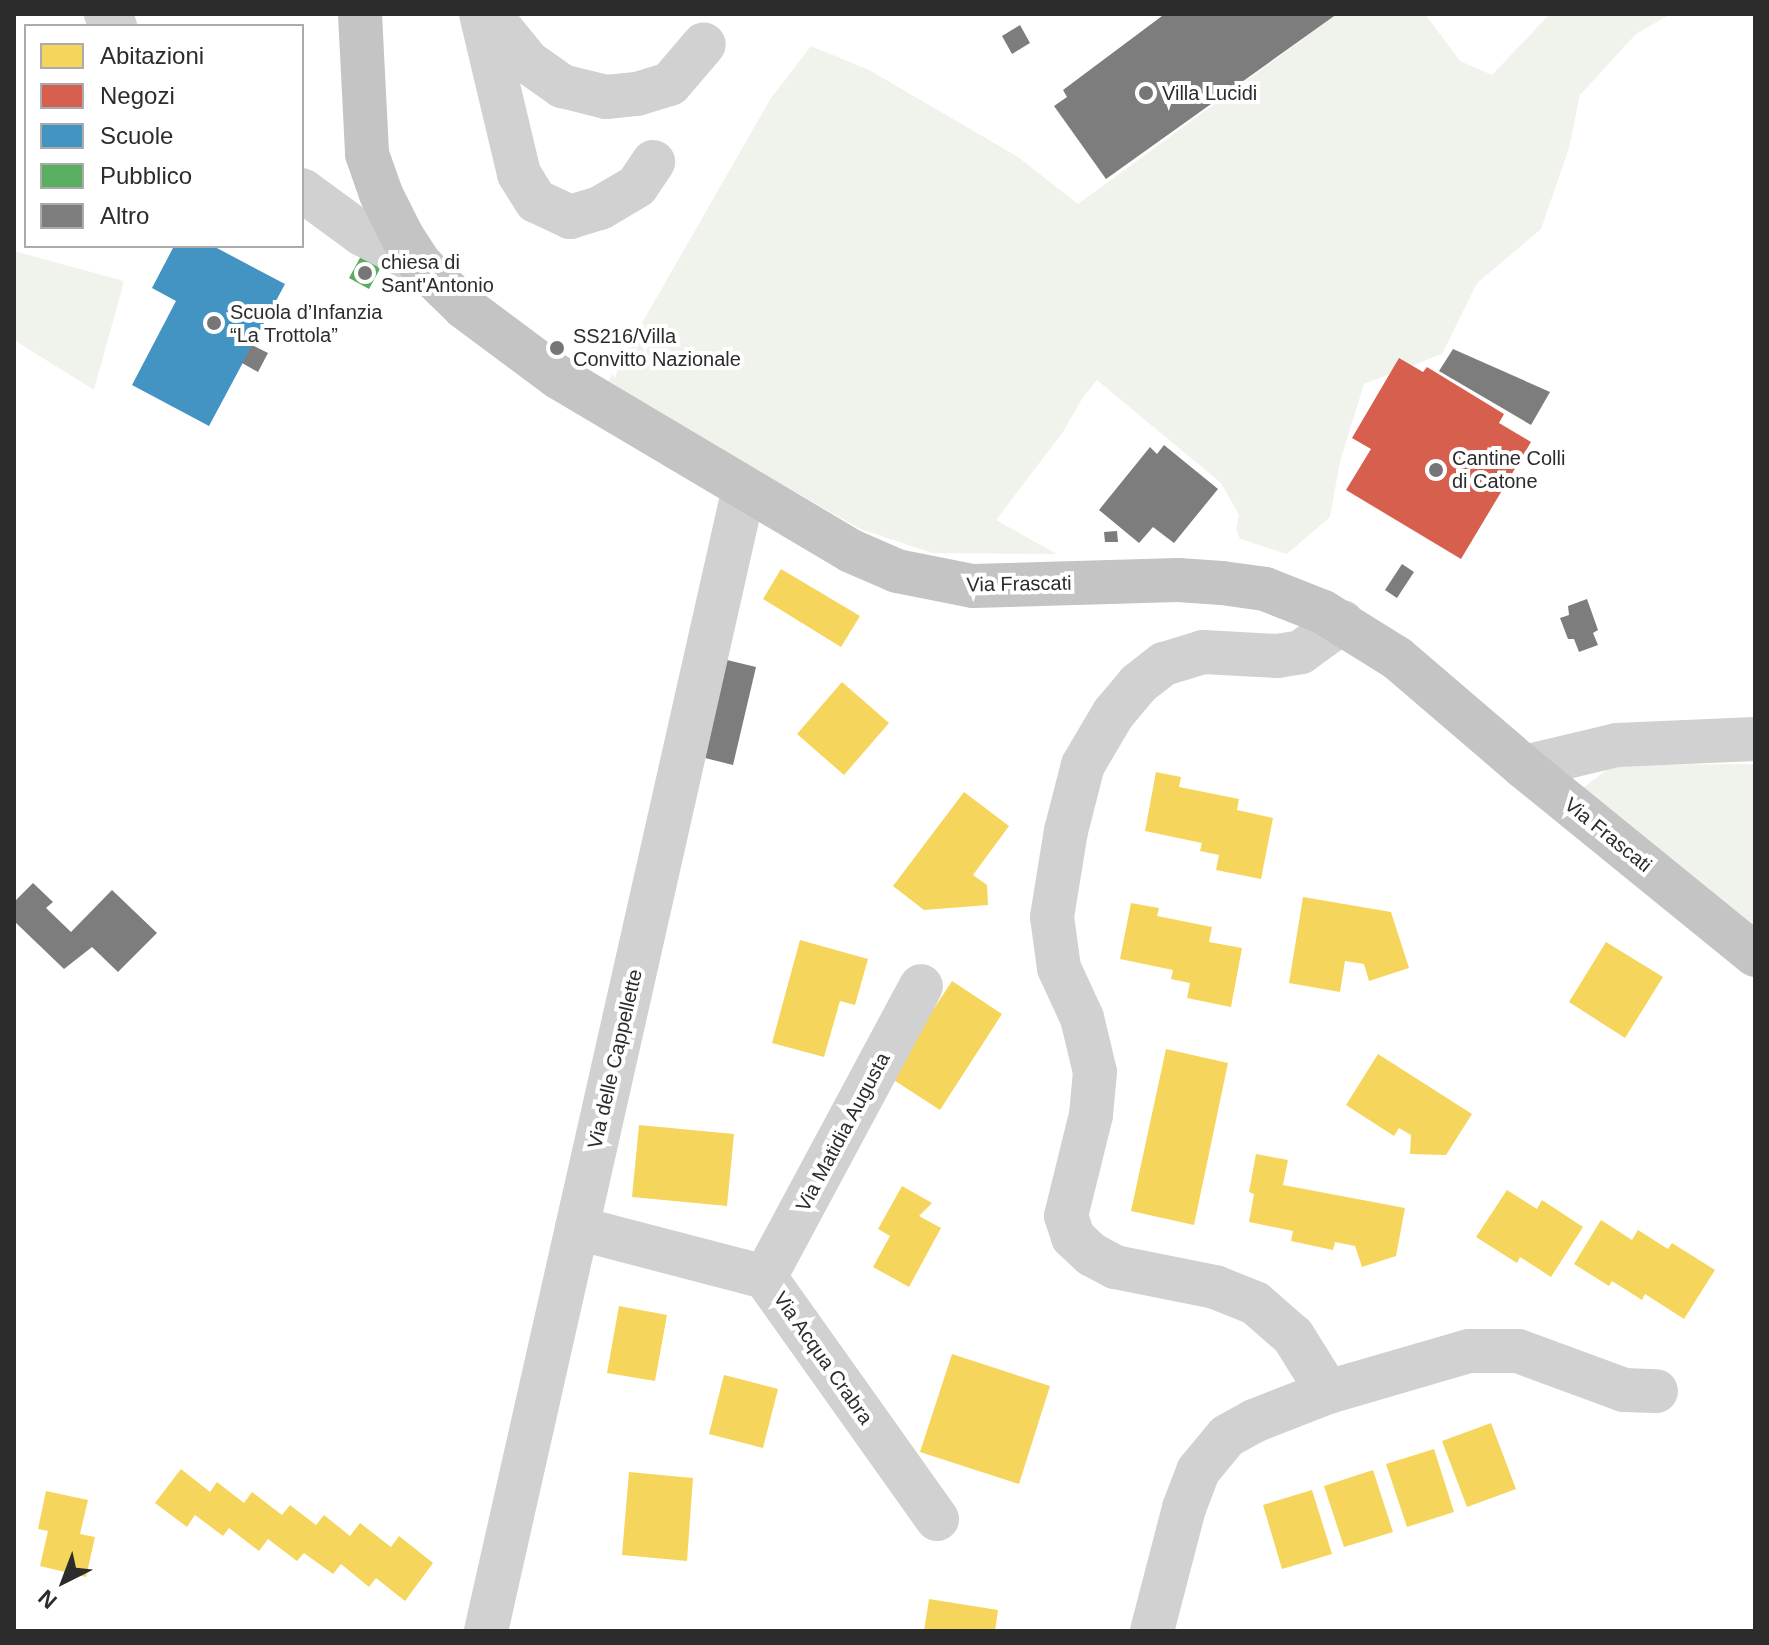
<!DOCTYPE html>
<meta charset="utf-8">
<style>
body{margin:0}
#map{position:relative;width:1769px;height:1645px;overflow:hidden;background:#fff;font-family:Arial,sans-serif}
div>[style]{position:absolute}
.green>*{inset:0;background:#f0f3eb}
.homes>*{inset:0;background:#f6d55c}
.shops>*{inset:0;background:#d6604d}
.schools>*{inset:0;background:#4393c3}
.public>*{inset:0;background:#5aae61}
.building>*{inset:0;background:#7d7d7d}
.minor>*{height:44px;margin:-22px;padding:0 22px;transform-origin:22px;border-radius:22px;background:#d1d1d1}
.major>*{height:44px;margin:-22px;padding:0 22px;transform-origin:22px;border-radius:22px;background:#c4c4c4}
.dots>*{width:22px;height:22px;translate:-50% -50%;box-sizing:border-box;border:4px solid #fff;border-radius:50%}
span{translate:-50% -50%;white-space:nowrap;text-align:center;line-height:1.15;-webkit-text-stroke:8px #fff;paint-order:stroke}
.poi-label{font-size:20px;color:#2c2c2c}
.left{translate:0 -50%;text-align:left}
.street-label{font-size:20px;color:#2c2c2c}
.frame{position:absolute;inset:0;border:16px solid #2c2c2c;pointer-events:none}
.legend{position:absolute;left:24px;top:24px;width:280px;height:224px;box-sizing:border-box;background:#fff;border:2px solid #ababab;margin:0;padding:10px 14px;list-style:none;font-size:24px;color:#2c2c2c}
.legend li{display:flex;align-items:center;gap:16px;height:40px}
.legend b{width:40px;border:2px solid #ababab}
.north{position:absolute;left:24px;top:1541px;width:80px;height:80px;-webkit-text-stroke:6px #fff;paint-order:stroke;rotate:222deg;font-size:22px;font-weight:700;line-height:32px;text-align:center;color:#2c2c2c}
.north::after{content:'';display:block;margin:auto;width:28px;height:36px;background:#2c2c2c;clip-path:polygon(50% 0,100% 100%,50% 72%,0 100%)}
</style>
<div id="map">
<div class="green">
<div style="clip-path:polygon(1337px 14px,1425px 14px,1460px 61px,1492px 75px,1550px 14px,1671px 14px,1636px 34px,1580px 95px,1569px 148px,1541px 229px,1477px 283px,1442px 354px,1364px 384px,1340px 462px,1330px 517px,1287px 554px,1240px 539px,1236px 529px,1239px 515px,1221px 483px,1097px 380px,1083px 397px,1063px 432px,996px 520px,1057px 554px,932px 553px,860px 529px,607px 384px,771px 98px,811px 46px,869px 70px,1018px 157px,1078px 204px)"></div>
<div style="clip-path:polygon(14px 251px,124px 281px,94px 390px,14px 340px)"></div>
<div style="clip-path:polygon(1755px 764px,1755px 928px,1583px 788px,1613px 765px)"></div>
</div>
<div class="homes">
<div style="clip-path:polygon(781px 569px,860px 616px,841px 647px,763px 599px)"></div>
<div style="clip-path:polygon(842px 682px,889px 723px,844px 775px,797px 734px)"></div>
<div style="clip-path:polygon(1156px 772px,1181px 777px,1179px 787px,1239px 799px,1237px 810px,1273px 818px,1261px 879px,1216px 870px,1219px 855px,1200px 851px,1202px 843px,1145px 831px)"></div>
<div style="clip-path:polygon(964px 792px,1009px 826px,973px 875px,987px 885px,988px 905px,924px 910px,893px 886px)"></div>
<div style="clip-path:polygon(1303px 897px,1391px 912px,1409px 968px,1369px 981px,1364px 964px,1345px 961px,1340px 992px,1289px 983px)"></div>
<div style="clip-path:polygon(1131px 903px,1159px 908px,1157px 916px,1212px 927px,1209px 942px,1242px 948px,1231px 1007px,1187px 998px,1190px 983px,1171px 979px,1173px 970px,1120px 959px)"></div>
<div style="clip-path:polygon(800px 940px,868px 959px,855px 1005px,840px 1001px,824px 1057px,772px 1043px)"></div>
<div style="clip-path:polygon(1606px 942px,1663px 977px,1625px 1038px,1569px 1002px)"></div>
<div style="clip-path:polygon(952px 981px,1002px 1014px,940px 1110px,889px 1077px)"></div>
<div style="clip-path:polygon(1166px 1049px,1228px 1063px,1194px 1225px,1131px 1211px)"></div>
<div style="clip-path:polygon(1378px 1054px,1472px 1114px,1446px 1155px,1410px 1154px,1411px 1135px,1399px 1128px,1394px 1136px,1346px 1105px)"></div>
<div style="clip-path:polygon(639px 1125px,734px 1134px,727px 1206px,632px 1197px)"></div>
<div style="clip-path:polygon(1256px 1154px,1288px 1160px,1283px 1185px,1405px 1208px,1396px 1256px,1362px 1267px,1355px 1246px,1335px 1242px,1333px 1250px,1291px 1241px,1293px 1231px,1249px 1222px,1254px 1194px,1249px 1192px)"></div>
<div style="clip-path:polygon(902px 1186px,932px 1203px,919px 1216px,941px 1228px,909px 1287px,873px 1267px,890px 1236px,878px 1229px)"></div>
<div style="clip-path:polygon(1507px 1190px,1537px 1209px,1542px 1200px,1583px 1227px,1551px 1277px,1520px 1257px,1517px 1263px,1476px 1237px)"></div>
<div style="clip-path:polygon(1601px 1220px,1632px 1240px,1638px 1230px,1668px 1249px,1672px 1243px,1715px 1270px,1684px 1319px,1645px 1294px,1642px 1300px,1612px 1281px,1609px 1286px,1574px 1264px)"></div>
<div style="clip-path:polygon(619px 1306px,667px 1315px,655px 1381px,607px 1373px)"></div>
<div style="clip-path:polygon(952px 1354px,1050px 1386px,1019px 1484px,920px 1452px)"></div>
<div style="clip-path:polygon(724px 1375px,778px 1389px,763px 1448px,709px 1434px)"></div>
<div style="clip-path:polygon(1491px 1423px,1516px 1489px,1467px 1507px,1442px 1441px)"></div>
<div style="clip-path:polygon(1434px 1449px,1454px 1512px,1407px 1527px,1386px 1464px)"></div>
<div style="clip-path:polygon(181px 1469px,210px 1492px,217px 1482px,244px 1503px,252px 1492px,282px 1515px,290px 1505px,316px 1525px,324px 1515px,350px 1536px,360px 1523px,391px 1547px,399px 1536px,433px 1563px,405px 1601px,376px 1578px,369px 1587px,341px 1564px,333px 1574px,304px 1553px,297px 1561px,268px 1539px,259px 1551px,229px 1528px,223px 1536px,195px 1515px,187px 1527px,155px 1503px)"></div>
<div style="clip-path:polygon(1373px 1470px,1393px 1532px,1344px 1547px,1324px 1486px)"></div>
<div style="clip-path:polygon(629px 1472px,693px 1478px,687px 1561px,622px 1555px)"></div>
<div style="clip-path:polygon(1312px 1490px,1332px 1554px,1282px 1569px,1263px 1505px)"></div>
<div style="clip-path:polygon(46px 1491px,88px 1500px,80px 1534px,95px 1537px,86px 1577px,40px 1566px,48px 1531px,38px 1529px)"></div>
<div style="clip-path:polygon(929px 1599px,998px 1610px,995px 1631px,924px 1631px)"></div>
</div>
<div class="shops">
<div style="clip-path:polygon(1399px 358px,1423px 372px,1427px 367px,1504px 414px,1499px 423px,1531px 442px,1461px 559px,1346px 490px,1371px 449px,1352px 438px)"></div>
</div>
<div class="schools">
<div style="clip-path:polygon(174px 246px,213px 246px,285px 284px,209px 426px,132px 385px,176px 301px,152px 288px)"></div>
</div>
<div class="public">
<div style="clip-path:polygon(361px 256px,381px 267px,369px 289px,349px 278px)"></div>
</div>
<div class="building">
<div style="clip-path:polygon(1160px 14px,1337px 14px,1106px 179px,1054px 106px,1067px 97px,1063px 90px,1162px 16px)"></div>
<div style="clip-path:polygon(1020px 25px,1030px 43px,1012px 54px,1002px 36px)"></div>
<div style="clip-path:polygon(252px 345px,268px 353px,258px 372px,242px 363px)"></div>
<div style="clip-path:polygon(1453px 349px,1550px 392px,1531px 425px,1439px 371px)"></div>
<div style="clip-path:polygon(1164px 445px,1218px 489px,1174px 543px,1153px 527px,1139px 543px,1099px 510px,1150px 447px,1157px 454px)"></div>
<div style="clip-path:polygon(1117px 531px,1118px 542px,1105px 542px,1104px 532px)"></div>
<div style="clip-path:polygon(1402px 564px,1414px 572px,1397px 598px,1385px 590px)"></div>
<div style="clip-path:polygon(1587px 599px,1598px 630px,1593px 633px,1598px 645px,1579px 652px,1574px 639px,1568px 639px,1560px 618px,1569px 615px,1568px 606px)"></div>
<div style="clip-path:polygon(727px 660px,756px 667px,733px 765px,705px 758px)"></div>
<div style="clip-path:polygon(33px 883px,53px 902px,46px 908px,71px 932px,112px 890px,157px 933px,118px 972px,92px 947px,64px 969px,14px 921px,14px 902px)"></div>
</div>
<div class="minor">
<div style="left:106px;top:14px;width:15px;rotate:53deg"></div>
<div style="left:481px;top:14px;width:164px;rotate:76.6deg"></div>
<div style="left:519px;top:174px;width:32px;rotate:58deg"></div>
<div style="left:536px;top:201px;width:38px;rotate:25deg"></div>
<div style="left:570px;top:217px;width:31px;rotate:-17deg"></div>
<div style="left:600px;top:208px;width:43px;rotate:-30.7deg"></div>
<div style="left:637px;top:186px;width:29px;rotate:-56deg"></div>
<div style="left:489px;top:14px;width:62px;rotate:50.9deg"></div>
<div style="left:528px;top:62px;width:42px;rotate:35.2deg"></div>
<div style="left:562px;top:86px;width:45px;rotate:14deg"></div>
<div style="left:606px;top:97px;width:31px;rotate:-6deg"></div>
<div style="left:637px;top:94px;width:34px;rotate:-17deg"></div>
<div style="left:670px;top:84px;width:52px;rotate:-49.6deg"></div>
<div style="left:302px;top:190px;width:74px;rotate:36.3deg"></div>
<div style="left:362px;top:234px;width:65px;rotate:27.3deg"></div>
<div style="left:1524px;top:767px;width:96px;rotate:-13.3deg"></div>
<div style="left:1617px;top:745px;width:138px;rotate:-2.5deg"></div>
<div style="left:577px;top:1228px;width:194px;rotate:14.6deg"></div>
<div style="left:765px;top:1277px;width:297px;rotate:54.6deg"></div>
<div style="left:765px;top:1277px;width:330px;rotate:-61.8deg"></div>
<div style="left:1328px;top:1392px;width:66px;rotate:-122deg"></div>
<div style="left:1293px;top:1336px;width:50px;rotate:-139deg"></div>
<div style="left:1255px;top:1303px;width:43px;rotate:-158.2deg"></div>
<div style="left:1215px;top:1287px;width:102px;rotate:-168.7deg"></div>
<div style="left:1115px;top:1267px;width:26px;rotate:-152deg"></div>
<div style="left:1092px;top:1255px;width:26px;rotate:-137deg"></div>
<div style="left:1073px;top:1237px;width:22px;rotate:-108deg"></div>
<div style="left:1066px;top:1216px;width:104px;rotate:-76.1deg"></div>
<div style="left:1091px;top:1115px;width:43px;rotate:-84.7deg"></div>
<div style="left:1095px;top:1072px;width:56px;rotate:-103.5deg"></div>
<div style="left:1082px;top:1018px;width:55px;rotate:-114.7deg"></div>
<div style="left:1059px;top:968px;width:51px;rotate:-97.8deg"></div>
<div style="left:1052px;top:917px;width:87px;rotate:-80.8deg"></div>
<div style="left:1066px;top:831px;width:68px;rotate:-75.6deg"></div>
<div style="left:1083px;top:765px;width:59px;rotate:-59.5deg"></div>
<div style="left:1113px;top:714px;width:39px;rotate:-50deg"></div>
<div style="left:1138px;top:684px;width:33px;rotate:-38deg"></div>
<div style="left:1164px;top:664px;width:41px;rotate:-17.1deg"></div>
<div style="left:1203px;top:652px;width:74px;rotate:3.1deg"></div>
<div style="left:1277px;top:656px;width:24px;rotate:-9deg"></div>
<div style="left:1301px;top:652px;width:51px;rotate:-36.2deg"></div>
<div style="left:486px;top:1631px;width:1172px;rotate:-77.28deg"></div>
<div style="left:1152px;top:1631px;width:127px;rotate:-75.4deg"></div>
<div style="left:1184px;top:1508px;width:40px;rotate:-69deg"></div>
<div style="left:1198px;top:1471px;width:45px;rotate:-50.4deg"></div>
<div style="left:1227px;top:1436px;width:31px;rotate:-29deg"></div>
<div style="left:1254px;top:1421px;width:79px;rotate:-21.4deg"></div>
<div style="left:1328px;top:1392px;width:147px;rotate:-16.2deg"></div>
<div style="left:1469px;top:1351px;width:49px"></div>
<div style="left:1518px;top:1351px;width:113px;rotate:20.2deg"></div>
<div style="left:1624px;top:1390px;width:32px;rotate:2deg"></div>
</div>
<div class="major">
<div style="left:360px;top:14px;width:140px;rotate:87.1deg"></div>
<div style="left:367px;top:154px;width:42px;rotate:70.7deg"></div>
<div style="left:381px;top:194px;width:47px;rotate:63.4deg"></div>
<div style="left:402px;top:236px;width:33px;rotate:57deg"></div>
<div style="left:420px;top:264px;width:62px;rotate:44.3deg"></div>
<div style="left:464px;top:307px;width:117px;rotate:36.7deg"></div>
<div style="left:558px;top:377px;width:341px;rotate:30.7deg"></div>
<div style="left:851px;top:551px;width:50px;rotate:23.5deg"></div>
<div style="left:897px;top:571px;width:77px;rotate:11.2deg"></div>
<div style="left:973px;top:586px;width:205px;rotate:-1.7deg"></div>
<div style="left:1178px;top:580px;width:44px;rotate:3.9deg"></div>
<div style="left:1222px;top:583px;width:43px;rotate:7.9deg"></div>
<div style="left:1265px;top:589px;width:62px;rotate:21.6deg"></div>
<div style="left:1323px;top:612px;width:87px;rotate:31.9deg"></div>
<div style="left:1397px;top:658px;width:167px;rotate:40.6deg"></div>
<div style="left:1524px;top:767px;width:298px;rotate:39.1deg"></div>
</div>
<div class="dots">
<div style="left:1146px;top:93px;background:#767676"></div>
<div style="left:365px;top:273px;background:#767676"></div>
<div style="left:214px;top:323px;background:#767676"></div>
<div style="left:557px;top:348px;background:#767676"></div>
<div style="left:1436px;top:470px;background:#767676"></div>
</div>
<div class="poi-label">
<span class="left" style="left:1162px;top:93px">Villa Lucidi</span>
<span class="left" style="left:381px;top:274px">chiesa di<br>Sant'Antonio</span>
<span class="left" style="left:230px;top:324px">Scuola d’Infanzia<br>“La Trottola”</span>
<span class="left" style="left:573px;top:348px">SS216/Villa<br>Convitto Nazionale</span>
<span class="left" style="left:1452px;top:470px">Cantine Colli<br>di Catone</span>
</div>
<div class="street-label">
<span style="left:1019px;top:584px;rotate:-1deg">Via Frascati</span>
<span style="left:1608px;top:835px;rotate:39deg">Via Frascati</span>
<span style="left:615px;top:1059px;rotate:-77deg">Via delle Cappellette</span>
<span style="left:843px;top:1132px;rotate:-62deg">Via Matidia Augusta</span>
<span style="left:823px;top:1358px;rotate:55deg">Via Acqua Crabra</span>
</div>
<div class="frame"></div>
<ul class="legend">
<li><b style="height:22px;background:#f6d55c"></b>Abitazioni</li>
<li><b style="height:22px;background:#d6604d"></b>Negozi</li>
<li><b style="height:22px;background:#4393c3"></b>Scuole</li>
<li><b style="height:22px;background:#5aae61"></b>Pubblico</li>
<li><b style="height:22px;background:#7d7d7d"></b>Altro</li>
</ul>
<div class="north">N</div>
</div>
